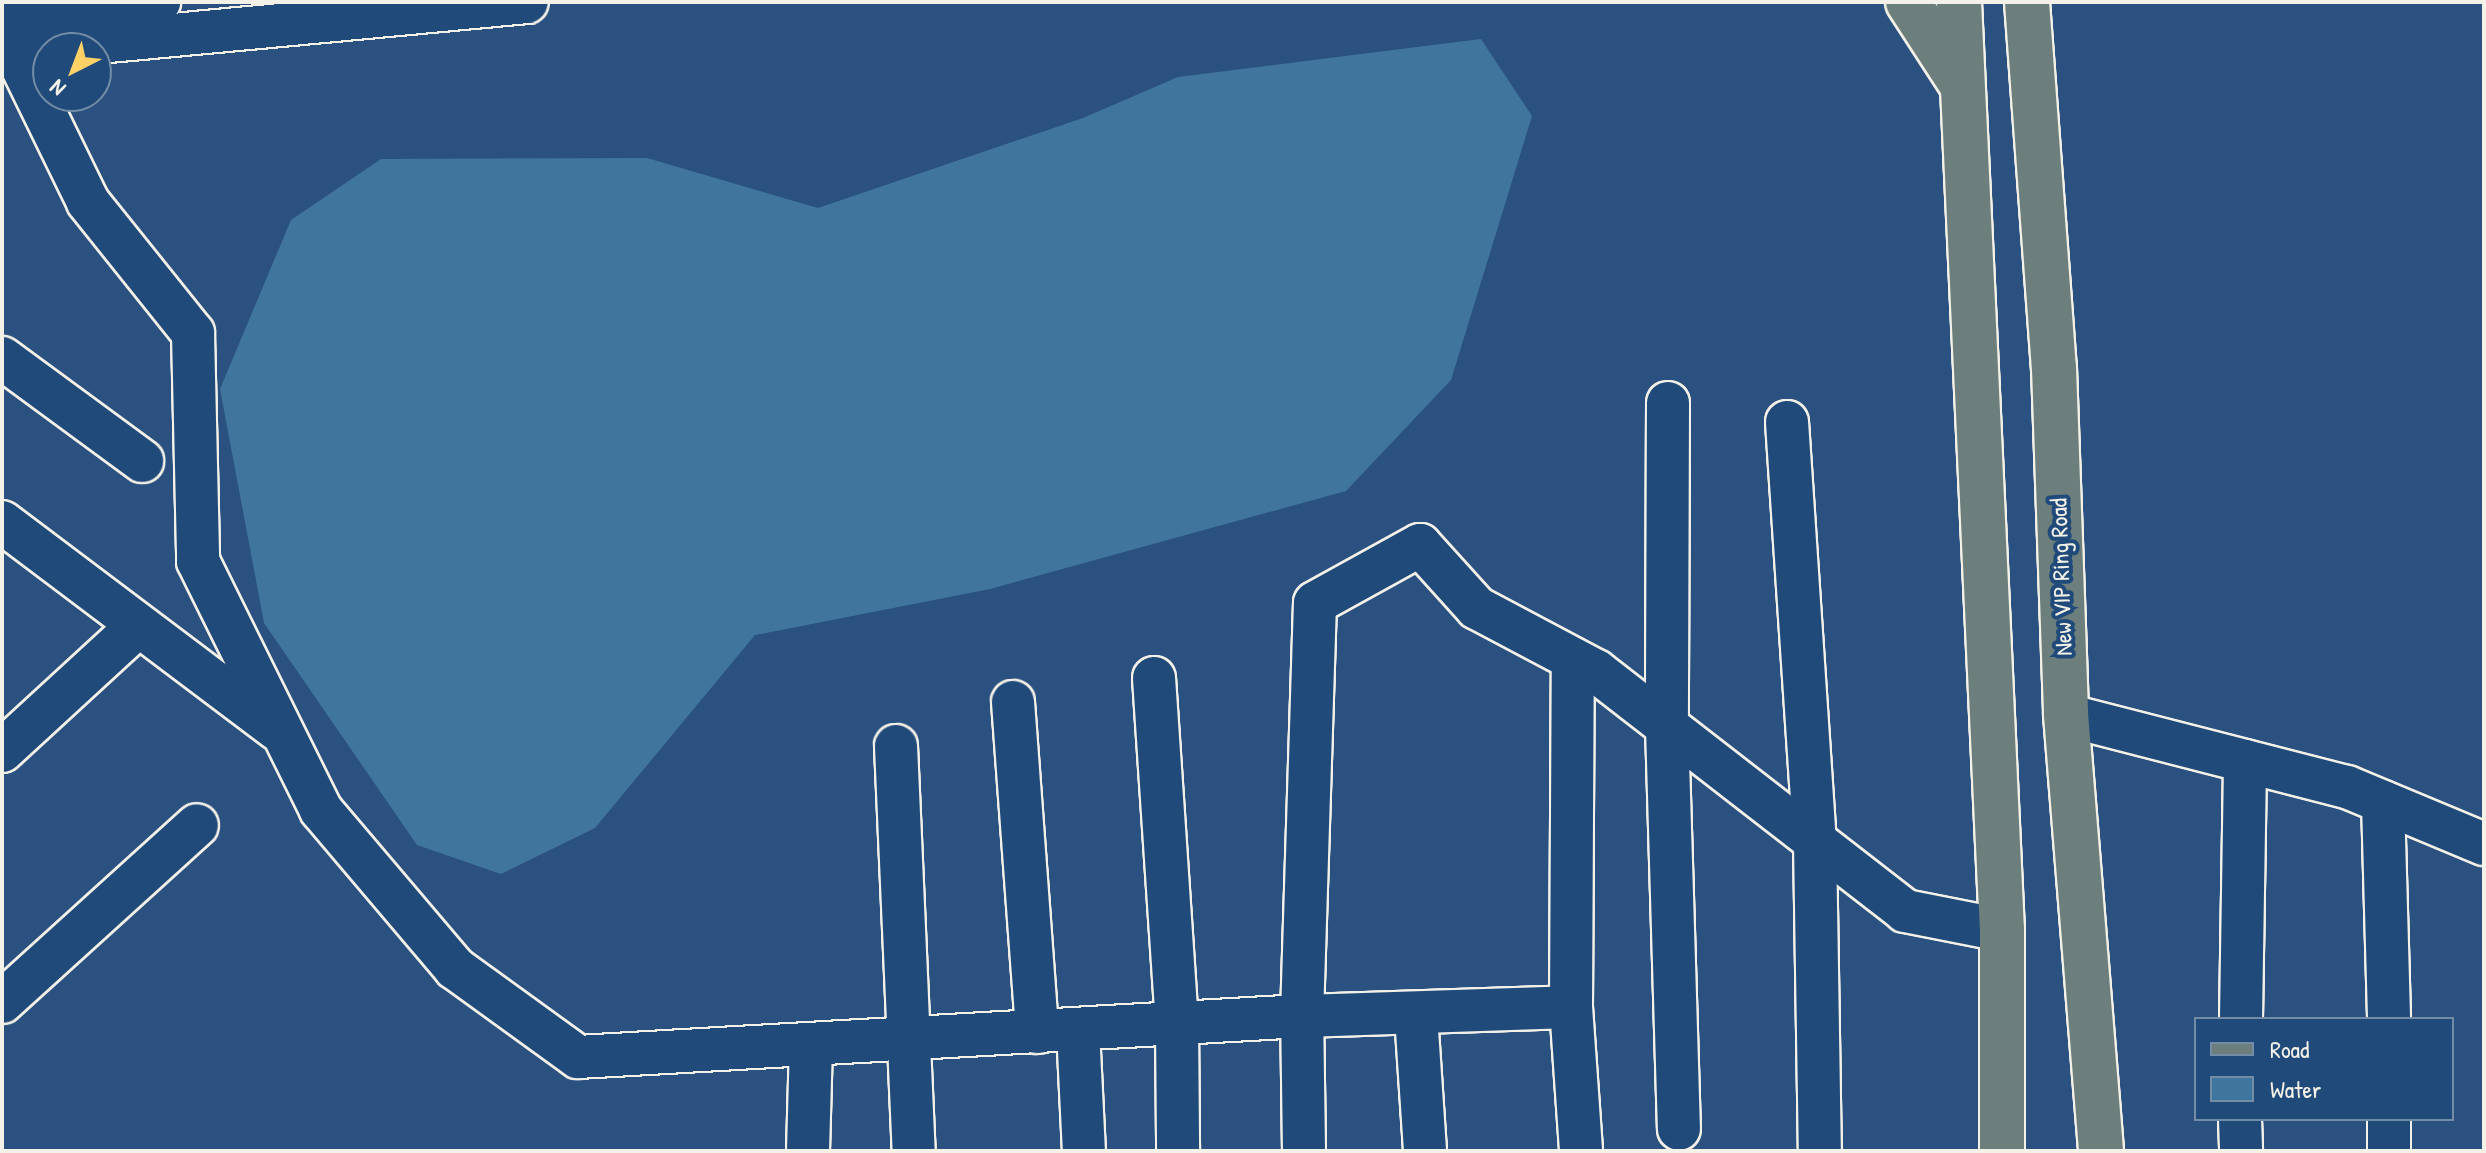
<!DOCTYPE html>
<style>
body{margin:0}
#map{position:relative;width:2486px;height:1153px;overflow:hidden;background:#2b5181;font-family:"Patrick Hand",sans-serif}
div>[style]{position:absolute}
.water>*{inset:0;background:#40769d}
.roads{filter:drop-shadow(2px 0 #f4f1e8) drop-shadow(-2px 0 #f4f1e8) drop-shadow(0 2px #f4f1e8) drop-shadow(0 -2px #f4f1e8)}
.minor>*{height:42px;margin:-21px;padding:0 21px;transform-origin:21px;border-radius:21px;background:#1f4a7a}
.major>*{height:44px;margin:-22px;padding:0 22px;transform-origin:22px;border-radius:22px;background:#6c7f7c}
span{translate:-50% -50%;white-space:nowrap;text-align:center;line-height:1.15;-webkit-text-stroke:8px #1f4a7a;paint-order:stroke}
.street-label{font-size:24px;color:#f4f1e8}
.frame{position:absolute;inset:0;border:4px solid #f4f1e8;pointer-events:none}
.legend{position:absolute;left:2194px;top:1017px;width:260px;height:104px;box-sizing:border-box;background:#1f4a7a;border:2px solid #748da6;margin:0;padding:10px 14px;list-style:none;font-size:24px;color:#f4f1e8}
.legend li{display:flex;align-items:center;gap:16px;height:40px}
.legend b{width:40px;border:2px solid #748da6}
.north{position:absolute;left:32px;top:32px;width:80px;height:80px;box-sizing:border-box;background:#1f4a7a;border:2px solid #748da6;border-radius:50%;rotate:222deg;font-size:22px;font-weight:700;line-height:32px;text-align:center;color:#f4f1e8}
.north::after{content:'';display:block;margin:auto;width:28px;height:36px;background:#ffd166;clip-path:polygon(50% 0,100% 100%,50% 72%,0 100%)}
</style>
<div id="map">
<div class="water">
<div style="clip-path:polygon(1481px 39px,1532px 116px,1451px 380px,1346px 491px,990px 589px,755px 635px,595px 828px,501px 874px,417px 845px,264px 623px,220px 389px,291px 220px,381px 159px,647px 158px,818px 208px,1083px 118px,1178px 77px)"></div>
</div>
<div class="roads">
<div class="minor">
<div style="left:13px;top:16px;width:34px;rotate:88deg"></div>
<div style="left:14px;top:50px;width:169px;rotate:64deg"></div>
<div style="left:88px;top:202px;width:168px;rotate:51.3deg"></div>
<div style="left:193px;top:333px;width:228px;rotate:88.7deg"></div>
<div style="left:198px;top:561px;width:278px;rotate:63.7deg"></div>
<div style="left:321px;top:810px;width:207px;rotate:49.7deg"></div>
<div style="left:455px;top:968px;width:152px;rotate:35.9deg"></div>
<div style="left:578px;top:1057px;width:725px;rotate:-3.24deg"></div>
<div style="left:1302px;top:1016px;width:269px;rotate:-1.9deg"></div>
<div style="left:1571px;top:1007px;width:347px;rotate:-89.7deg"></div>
<div style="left:2px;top:17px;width:158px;rotate:-5.5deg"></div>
<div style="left:2px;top:51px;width:527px;rotate:-5.33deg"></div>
<div style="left:2px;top:358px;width:174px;rotate:36.3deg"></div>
<div style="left:1668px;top:403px;width:324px;rotate:90.2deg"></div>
<div style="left:1667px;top:727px;width:402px;rotate:88.3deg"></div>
<div style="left:1787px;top:422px;width:421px;rotate:86.2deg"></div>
<div style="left:1815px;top:842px;width:309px;rotate:89.1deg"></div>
<div style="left:2px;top:522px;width:344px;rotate:37deg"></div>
<div style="left:1154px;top:678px;width:347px;rotate:86.2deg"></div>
<div style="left:1177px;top:1024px;width:127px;rotate:89.5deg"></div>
<div style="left:1013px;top:702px;width:331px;rotate:85.8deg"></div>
<div style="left:2066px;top:715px;width:290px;rotate:14.4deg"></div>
<div style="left:2347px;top:787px;width:148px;rotate:22.6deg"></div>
<div style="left:896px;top:746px;width:405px;rotate:87.5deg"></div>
<div style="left:2px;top:751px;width:185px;rotate:-42.6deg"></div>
<div style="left:2383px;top:802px;width:217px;rotate:88.4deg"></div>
<div style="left:2px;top:1002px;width:263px;rotate:-42.2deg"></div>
<div style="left:1571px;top:1007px;width:144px;rotate:86deg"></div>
<div style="left:1416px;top:1015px;width:136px;rotate:86.2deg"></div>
<div style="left:2241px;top:1019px;width:258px;rotate:-89.1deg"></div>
<div style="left:1078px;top:1030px;width:121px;rotate:87.2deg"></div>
<div style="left:2240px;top:1119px;width:32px;rotate:88deg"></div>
<div style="left:2389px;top:1119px;width:32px;rotate:90deg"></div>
<div style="left:808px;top:1151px;width:107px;rotate:-88.4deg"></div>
<div style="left:1304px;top:1151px;width:135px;rotate:-90.8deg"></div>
<div style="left:1302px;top:1016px;width:413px;rotate:-88.2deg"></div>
<div style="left:1315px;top:603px;width:120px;rotate:-28.9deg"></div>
<div style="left:1420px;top:545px;width:85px;rotate:47.9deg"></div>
<div style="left:1477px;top:608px;width:135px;rotate:27.9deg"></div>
<div style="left:1596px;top:671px;width:391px;rotate:37.8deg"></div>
<div style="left:1905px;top:911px;width:99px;rotate:11.1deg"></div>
</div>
<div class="major">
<div style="left:1908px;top:2px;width:99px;rotate:57deg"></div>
<div style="left:1959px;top:2px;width:929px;rotate:87.35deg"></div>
<div style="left:2002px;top:930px;width:221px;rotate:90deg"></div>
<div style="left:2027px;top:2px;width:367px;rotate:85.8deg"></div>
<div style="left:2054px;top:368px;width:347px;rotate:88deg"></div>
<div style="left:2066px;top:715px;width:437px;rotate:85.4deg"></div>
</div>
</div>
<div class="street-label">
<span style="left:2061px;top:577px;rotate:-92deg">New VIP Ring Road</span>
</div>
<div class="frame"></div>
<ul class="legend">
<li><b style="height:10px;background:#6c7f7c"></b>Road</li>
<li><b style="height:22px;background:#40769d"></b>Water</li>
</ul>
<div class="north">N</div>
</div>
